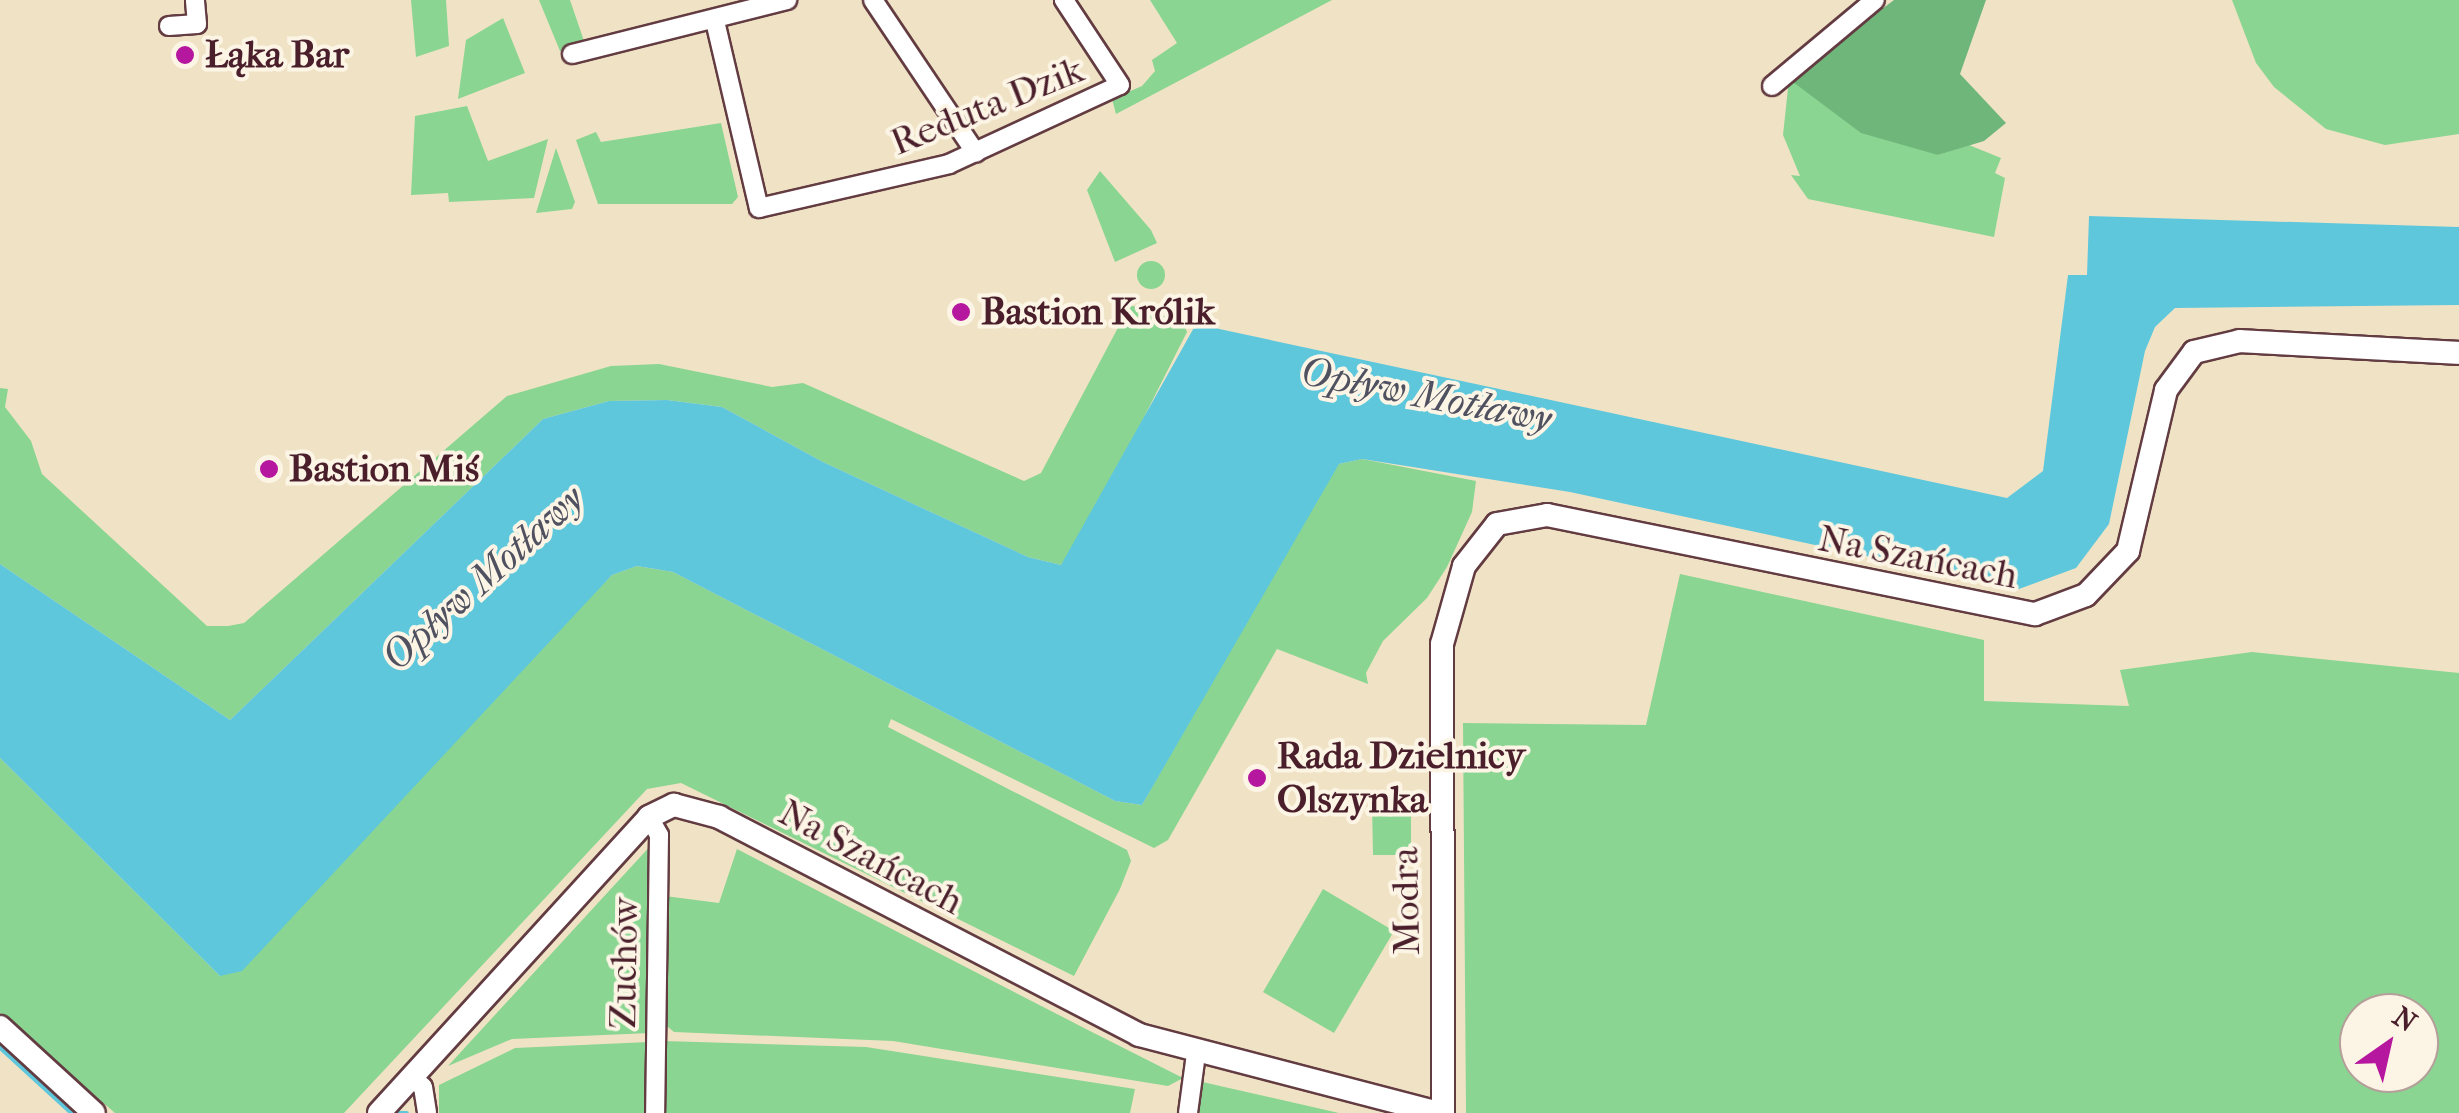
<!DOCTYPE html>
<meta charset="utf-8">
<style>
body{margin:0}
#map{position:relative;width:2459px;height:1113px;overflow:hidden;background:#f0e3c5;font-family:"IM FELL French Canon",serif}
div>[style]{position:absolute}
.green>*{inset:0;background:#8ad591}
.round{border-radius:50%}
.forest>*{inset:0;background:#6fb67b}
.water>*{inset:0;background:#5fc7dc}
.stream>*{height:5px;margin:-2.5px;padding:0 2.5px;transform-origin:2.5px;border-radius:2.5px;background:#5fc7dc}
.roads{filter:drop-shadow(2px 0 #633c42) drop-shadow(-2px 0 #633c42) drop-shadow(0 2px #633c42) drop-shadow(0 -2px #633c42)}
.minor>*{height:18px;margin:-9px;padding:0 9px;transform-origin:9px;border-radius:9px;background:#fff}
.tertiary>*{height:22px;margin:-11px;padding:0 11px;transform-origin:11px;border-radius:11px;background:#fff}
.dots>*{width:28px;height:28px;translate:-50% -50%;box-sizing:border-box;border:5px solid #fcf5e5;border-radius:50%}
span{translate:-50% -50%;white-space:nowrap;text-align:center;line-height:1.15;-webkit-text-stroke:8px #fcf5e5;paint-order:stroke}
.poi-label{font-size:38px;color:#4a1f2b;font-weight:700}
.left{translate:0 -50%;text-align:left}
.street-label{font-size:38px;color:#4a1f2b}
.water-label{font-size:40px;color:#505160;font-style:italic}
.north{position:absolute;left:2339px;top:993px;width:100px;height:100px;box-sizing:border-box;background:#fcf5e5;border:2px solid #b59f9b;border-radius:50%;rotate:34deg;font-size:28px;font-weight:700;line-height:40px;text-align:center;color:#4a1f2b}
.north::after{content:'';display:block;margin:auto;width:35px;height:45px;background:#b5179e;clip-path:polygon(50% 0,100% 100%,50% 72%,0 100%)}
</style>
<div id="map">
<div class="green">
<div style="clip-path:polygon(411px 0,446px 0,449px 46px,416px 57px)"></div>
<div style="clip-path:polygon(539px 0,570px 0,585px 44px,560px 51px)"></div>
<div style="clip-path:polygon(1150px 0,1332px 0,1116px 114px,1112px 99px,1142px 86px,1155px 71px,1152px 60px,1177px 43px)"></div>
<div style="clip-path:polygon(2232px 0,2459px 0,2459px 134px,2385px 145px,2326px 129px,2274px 87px,2256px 63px)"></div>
<div style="clip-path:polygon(503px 18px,525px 73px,458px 99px,466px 40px)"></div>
<div style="clip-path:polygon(1789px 79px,1938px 155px,1969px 145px,2001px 158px,1995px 173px,2005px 178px,1994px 237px,1808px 199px,1791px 175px,1800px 176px,1783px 135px)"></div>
<div style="clip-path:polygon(467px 106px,488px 161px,548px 139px,534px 198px,449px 202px,448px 193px,411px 195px,415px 116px)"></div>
<div style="clip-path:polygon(721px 123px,738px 197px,732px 204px,598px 204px,576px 140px,596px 132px,601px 142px)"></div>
<div style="clip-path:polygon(556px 148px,575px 202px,572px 209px,536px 213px)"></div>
<div style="clip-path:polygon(1100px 171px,1151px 230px,1157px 243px,1115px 262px,1087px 190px)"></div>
<div class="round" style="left:1137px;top:261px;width:28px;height:28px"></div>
<div style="clip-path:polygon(1130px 305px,1183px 322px,1187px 332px,1095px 514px,1061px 565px,1028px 557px,823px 462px,722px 407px,667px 400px,609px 401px,543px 419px,230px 720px,0 564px,0 388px,8px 389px,5px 407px,31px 441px,42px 474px,207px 626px,228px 626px,244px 623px,507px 396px,611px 366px,659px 364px,772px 387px,803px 383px,1024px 481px,1041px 473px)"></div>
<div style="clip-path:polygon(1362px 459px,1476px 481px,1472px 512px,1447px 567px,1427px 598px,1383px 641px,1366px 673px,1368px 684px,1277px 649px,1168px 840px,1154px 848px,891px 719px,888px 727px,1127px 850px,1131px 861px,1120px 889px,1074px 976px,681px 783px,647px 789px,344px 1113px,115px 1113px,0 1013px,0 758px,220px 976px,612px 575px,637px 566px,673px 572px,1115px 801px,1142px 805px,1325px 481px,1339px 464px)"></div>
<div style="clip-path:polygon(evenodd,1680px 574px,1984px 640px,1984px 701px,2129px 706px,2120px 670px,2252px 652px,2459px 673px,2459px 1113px,1466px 1113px,1463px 723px,1646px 725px,1680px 574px,2419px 1013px,2419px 1073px,2359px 1073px,2359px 1013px,2419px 1013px)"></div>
<div style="clip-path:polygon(1372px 803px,1411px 803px,1411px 855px,1373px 855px)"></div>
<div style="clip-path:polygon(654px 842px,650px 1033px,512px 1039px,448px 1066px)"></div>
<div style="clip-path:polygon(737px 849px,1086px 1029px,1183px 1078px,1168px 1086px,893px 1041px,674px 1032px,662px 1022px,665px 896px,719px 903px)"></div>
<div style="clip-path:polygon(1323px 889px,1394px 931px,1334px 1033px,1263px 992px)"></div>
<div style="clip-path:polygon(663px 1041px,866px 1047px,1135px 1089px,1130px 1113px,661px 1113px)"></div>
<div style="clip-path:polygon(649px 1042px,649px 1113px,439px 1113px,439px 1085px,515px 1048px)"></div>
<div style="clip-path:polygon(1198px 1081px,1339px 1113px,1195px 1113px)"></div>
</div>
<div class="forest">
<div style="clip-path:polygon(1894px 0,1986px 0,1960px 74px,2006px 123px,1984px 141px,1938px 155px,1861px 133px,1789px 79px)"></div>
</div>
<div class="water">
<div style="clip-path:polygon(2089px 216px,2459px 227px,2459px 305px,2175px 308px,2155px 327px,2145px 351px,2109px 524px,2076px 568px,2019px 589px,1570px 492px,1362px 459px,1339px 464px,1142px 805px,1115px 801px,673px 572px,637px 566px,612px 575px,242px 971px,220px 976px,0 758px,0 564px,230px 720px,543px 419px,609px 401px,667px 400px,722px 407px,823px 462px,1028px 557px,1061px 565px,1196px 324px,2007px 498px,2043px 471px,2068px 275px,2087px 275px)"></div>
</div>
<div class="stream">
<div style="left:0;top:1047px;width:98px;rotate:42.5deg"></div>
<div style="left:397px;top:1113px;width:9px"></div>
</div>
<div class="roads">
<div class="minor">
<div style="left:873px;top:0;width:184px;rotate:56.1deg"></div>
<div style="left:715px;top:21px;width:192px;rotate:76.8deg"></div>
<div style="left:759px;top:208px;width:195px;rotate:-13deg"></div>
<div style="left:949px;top:164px;width:188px;rotate:-24.8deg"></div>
<div style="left:1120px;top:85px;width:102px;rotate:-123.4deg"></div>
<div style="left:169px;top:26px;width:28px;rotate:-4deg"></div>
<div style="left:197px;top:24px;width:24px;rotate:-95deg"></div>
<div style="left:572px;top:54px;width:222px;rotate:-14.1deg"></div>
<div style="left:1772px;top:86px;width:134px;rotate:-39.9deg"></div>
<div style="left:649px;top:817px;width:21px;rotate:61deg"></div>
<div style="left:659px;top:835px;width:278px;rotate:90.8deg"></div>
<div style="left:411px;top:1076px;width:16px;rotate:43deg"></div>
<div style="left:423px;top:1087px;width:26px;rotate:81deg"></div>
<div style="left:1188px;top:1113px;width:60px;rotate:-82.3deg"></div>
</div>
<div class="tertiary">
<div style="left:0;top:1027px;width:127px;rotate:42.5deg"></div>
<div style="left:379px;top:1113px;width:401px;rotate:-47.6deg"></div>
<div style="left:649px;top:817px;width:28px;rotate:-26deg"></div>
<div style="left:674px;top:805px;width:47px;rotate:14.9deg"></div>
<div style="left:719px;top:817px;width:473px;rotate:27.4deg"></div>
<div style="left:1139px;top:1035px;width:309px;rotate:14.6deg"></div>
<div style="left:1443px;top:1113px;width:469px;rotate:-90.1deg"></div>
<div style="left:1442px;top:644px;width:81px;rotate:-74.2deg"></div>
<div style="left:1464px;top:566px;width:53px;rotate:-51.8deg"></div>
<div style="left:1497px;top:524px;width:51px;rotate:-10.2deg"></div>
<div style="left:1547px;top:515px;width:498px;rotate:11.5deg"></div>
<div style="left:2035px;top:614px;width:54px;rotate:-20.4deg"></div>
<div style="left:2086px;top:595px;width:61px;rotate:-46.3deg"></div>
<div style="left:2128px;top:551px;width:165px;rotate:-76.7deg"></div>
<div style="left:2166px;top:390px;width:47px;rotate:-53.6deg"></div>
<div style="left:2194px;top:352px;width:47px;rotate:-13.4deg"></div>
<div style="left:2240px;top:341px;width:219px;rotate:3.1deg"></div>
</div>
</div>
<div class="dots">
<div style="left:185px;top:55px;background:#b5179e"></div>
<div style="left:961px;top:312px;background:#b5179e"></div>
<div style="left:269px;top:469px;background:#b5179e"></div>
<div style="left:1257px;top:778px;background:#b5179e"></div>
</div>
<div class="poi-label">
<span class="left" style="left:205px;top:55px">Łąka Bar</span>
<span class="left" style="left:981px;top:312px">Bastion Królik</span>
<span class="left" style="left:289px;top:469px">Bastion Miś</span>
<span class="left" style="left:1277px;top:778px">Rada Dzielnicy<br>Olszynka</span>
</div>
<div class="street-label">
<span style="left:987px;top:106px;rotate:-22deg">Reduta Dzik</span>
<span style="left:1918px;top:557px;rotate:11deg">Na Szańcach</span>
<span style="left:871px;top:857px;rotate:28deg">Na Szańcach</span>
<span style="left:1406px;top:901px;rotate:-91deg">Modra</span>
<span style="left:624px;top:963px;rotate:-89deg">Zuchów</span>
</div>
<div class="water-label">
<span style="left:1426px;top:395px;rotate:11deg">Opływ Motławy</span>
<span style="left:483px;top:578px;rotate:-42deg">Opływ Motławy</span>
</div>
<div class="north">N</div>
</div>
